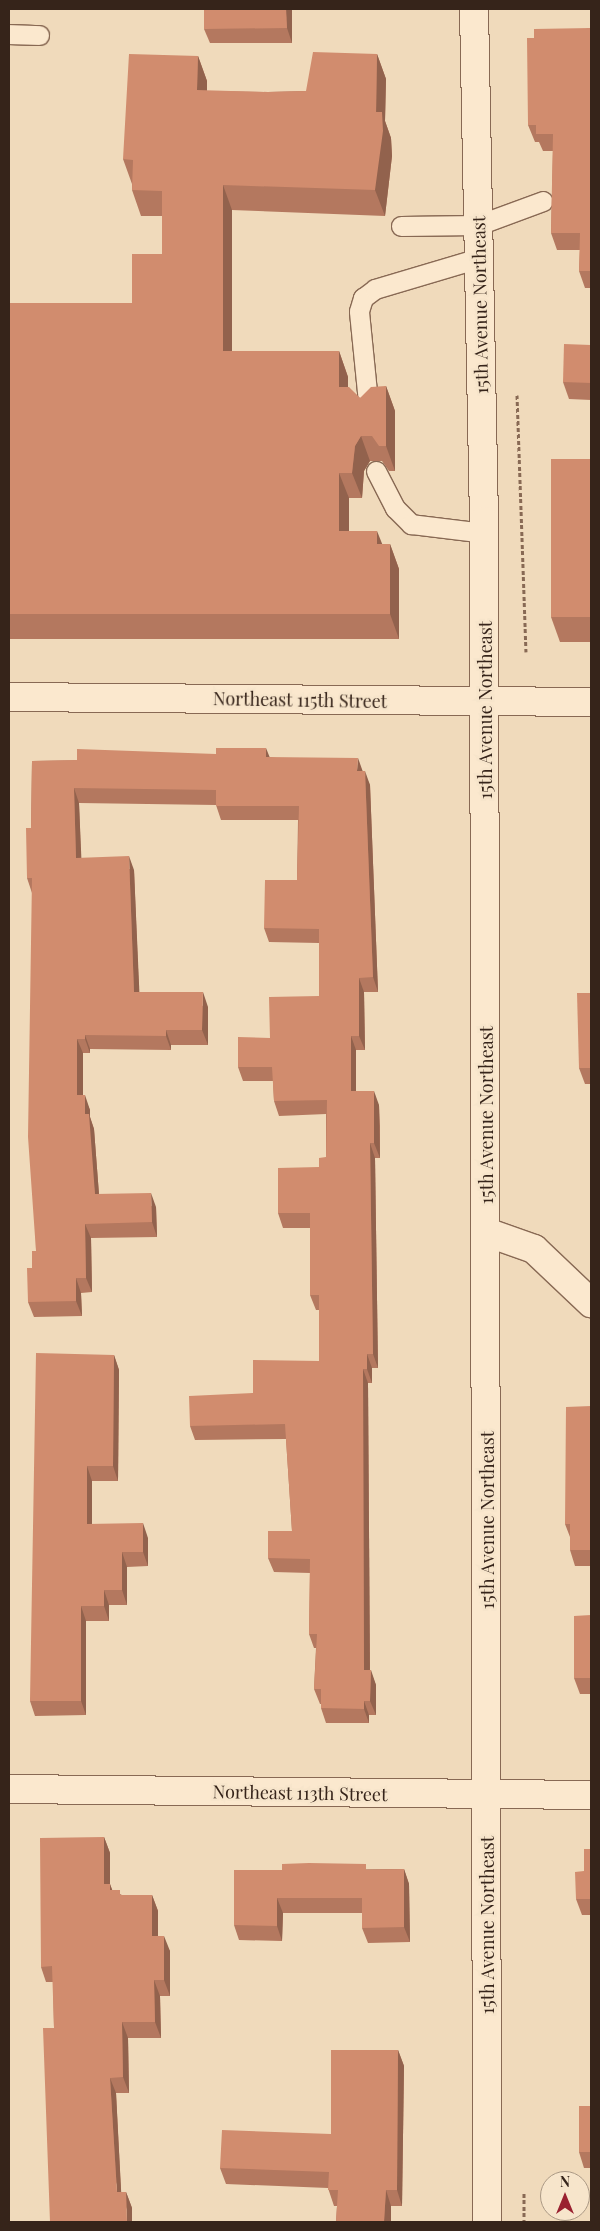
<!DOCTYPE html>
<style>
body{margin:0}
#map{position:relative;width:600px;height:2231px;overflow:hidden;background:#f0dabb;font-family:"Playfair Display",serif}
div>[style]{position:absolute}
.path>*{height:3px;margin-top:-1.5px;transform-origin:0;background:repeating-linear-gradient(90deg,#886954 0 4px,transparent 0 6.5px)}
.roads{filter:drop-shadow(1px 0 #886954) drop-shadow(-1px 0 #886954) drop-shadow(0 1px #886954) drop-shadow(0 -1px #886954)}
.service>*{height:19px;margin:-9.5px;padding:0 9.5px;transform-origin:9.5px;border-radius:9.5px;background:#fbe8ce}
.minor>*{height:28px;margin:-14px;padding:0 14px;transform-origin:14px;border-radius:14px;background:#fbe8ce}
.tertiary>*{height:28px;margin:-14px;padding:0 14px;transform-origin:14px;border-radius:14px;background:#fbe8ce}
.wall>*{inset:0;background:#b4785f}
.shaded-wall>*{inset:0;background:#92624d}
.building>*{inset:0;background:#d18c6e}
span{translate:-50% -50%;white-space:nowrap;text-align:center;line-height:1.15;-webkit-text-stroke:5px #f7e5cb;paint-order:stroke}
.street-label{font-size:18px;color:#36241a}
.frame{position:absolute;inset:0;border:10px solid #36241a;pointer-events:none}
.north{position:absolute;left:540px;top:2171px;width:50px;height:50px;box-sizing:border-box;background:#f7e5cb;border:1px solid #aa9884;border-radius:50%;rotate:0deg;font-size:14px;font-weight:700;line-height:20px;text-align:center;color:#36241a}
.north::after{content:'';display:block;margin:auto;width:18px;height:22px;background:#9a2130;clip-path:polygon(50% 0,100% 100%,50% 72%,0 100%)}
</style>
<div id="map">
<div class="path">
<div style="left:517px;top:395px;width:257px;rotate:88deg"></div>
<div style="left:524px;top:2193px;width:29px;rotate:90deg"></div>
</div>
<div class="roads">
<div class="service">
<div style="left:9px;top:34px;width:30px;rotate:2deg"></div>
<div style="left:401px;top:226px;width:77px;rotate:-0.7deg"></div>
<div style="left:478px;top:225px;width:69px;rotate:-20.3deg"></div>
<div style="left:369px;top:412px;width:101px;rotate:-95.7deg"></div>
<div style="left:359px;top:311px;width:14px;rotate:-73deg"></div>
<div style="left:363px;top:298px;width:15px;rotate:-37deg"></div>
<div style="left:375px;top:289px;width:109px;rotate:-16.6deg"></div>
<div style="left:376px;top:471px;width:42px;rotate:62.8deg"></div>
<div style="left:395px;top:508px;width:23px;rotate:45deg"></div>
<div style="left:411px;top:524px;width:74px;rotate:7deg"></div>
</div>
<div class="minor">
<div style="left:9px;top:697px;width:582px;rotate:0.49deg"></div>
<div style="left:486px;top:1232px;width:51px;rotate:19.5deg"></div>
<div style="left:534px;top:1249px;width:79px;rotate:43.5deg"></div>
<div style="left:9px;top:1789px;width:582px;rotate:0.59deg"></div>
</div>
<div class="tertiary">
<div style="left:474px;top:9px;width:512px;rotate:88.88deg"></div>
<div style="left:484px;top:521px;width:1701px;rotate:89.9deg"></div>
</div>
</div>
<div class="wall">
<div style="clip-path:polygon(292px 9px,292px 43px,210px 43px,204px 29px)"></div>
<div style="clip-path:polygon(591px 28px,591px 288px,585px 288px,579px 271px,580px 250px,557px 250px,551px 233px,553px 151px,543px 151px,539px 142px,535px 142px,528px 125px,534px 38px)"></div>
<div style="clip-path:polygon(377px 54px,386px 79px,385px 121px,391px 138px,392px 156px,385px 216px,232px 210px,232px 351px,339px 351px,348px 377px,348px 387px,360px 398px,386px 386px,395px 411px,395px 471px,389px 471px,382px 461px,370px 461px,364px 471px,362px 498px,349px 498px,349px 531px,382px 544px,390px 544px,399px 569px,399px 639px,9px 639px,9px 303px,132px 303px,162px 254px,162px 216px,141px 216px,132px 190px,132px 184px,123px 159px,198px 56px,207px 81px,207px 91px,268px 92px,306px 91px)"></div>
<div style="clip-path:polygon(591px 345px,591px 400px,569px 399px,563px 382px)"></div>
<div style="clip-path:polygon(591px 459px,591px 642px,560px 642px,551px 617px)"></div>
<div style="clip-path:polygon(269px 757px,363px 771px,370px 785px,378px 992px,364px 992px,365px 1050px,356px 1050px,356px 1091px,379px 1105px,380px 1126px,380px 1158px,375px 1158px,378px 1368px,372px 1368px,372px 1383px,368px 1383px,370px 1670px,376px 1685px,376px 1715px,369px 1715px,369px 1723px,326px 1723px,321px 1708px,321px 1704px,320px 1704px,314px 1689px,316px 1648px,314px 1648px,309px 1634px,310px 1573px,274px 1572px,268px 1558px,292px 1531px,286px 1439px,195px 1440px,190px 1426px,253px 1393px,319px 1361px,319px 1310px,316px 1310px,310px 1295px,310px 1228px,283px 1228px,278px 1213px,319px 1167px,326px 1157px,326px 1114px,279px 1116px,274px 1101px,273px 1081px,243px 1081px,238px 1067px,270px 1038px,319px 996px,319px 943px,269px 942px,264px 928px,297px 880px,298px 820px,221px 820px,216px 805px,79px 803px,81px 858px,134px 870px,139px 992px,208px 1007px,208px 1045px,171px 1045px,171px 1050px,90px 1049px,90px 1053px,83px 1053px,83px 1095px,90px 1110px,90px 1117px,94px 1129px,99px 1194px,156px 1207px,157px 1237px,91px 1238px,92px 1292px,81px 1293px,82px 1316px,34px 1317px,28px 1302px,32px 1268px,36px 1251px,32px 893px,27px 878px,31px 828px,32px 761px)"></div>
<div style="clip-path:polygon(591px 993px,591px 1084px,585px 1084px,579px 1068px)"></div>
<div style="clip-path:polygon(114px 1355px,119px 1370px,118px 1481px,92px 1481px,92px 1524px,148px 1538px,148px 1566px,127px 1567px,127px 1605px,109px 1605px,109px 1621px,86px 1621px,86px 1715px,35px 1716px,30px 1701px)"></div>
<div style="clip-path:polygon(591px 1406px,591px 1566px,575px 1566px,570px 1550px,570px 1537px,565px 1524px)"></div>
<div style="clip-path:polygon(591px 1615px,591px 1694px,580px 1694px,574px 1678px)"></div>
<div style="clip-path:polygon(104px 1837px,110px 1853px,110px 1884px,112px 1890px,122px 1895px,152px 1895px,158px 1911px,158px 1936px,170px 1951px,170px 1996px,160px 1996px,161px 2038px,128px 2038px,129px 2093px,116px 2093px,121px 2192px,126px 2192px,132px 2208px,132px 2222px,54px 2028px,53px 1982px,46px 1982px,41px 1967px)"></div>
<div style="clip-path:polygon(591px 1849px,591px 1915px,582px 1915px,576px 1899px)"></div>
<div style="clip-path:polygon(404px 1869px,409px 1884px,410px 1942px,368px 1943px,362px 1928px,362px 1913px,283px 1913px,282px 1941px,239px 1940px,234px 1925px,282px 1870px)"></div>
<div style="clip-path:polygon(398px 2050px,404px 2066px,402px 2206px,391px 2206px,391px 2222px,336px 2222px,337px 2206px,334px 2206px,328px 2188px,226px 2184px,220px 2168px,331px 2134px)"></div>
<div style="clip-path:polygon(591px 2106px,591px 2168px,584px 2168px,579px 2152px)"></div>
</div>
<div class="shaded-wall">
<div style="clip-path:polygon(286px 9px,292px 9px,292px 43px,287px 28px)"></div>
<div style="clip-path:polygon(377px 54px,386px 79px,385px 121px,391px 138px,392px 156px,385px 216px,375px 190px)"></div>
<div style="clip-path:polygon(198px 56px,207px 81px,207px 116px,197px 90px)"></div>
<div style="clip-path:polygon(223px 185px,232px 210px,232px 377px,223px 351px)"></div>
<div style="clip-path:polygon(339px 351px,348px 377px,348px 412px,339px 387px)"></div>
<div style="clip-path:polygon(386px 386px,395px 411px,395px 471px,386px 446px)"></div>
<div style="clip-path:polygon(361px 436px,370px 461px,364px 471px,362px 498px,352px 473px,355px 446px)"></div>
<div style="clip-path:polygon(339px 473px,349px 498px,349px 556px,339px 531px)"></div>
<div style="clip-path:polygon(377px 531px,387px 556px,377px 544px)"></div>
<div style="clip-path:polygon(390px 544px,399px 569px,399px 639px,390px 614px)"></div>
<div style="clip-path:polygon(266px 748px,272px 763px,266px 757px)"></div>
<div style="clip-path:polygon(358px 758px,363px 772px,357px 771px)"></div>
<div style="clip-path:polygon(365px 771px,370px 785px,378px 992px,373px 977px)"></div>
<div style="clip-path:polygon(74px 788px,79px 803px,82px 873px,76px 858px)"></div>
<div style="clip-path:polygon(129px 856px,134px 870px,140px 1006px,134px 992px)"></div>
<div style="clip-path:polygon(359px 978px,364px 992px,365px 1050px,359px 1036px)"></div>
<div style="clip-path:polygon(203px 992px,208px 1007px,208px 1045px,202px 1030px)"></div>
<div style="clip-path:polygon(166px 1030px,171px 1045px,171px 1050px,166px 1036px)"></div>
<div style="clip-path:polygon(85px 1035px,90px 1049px,90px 1053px,85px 1039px)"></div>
<div style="clip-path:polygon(351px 1036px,356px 1050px,356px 1105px,351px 1091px)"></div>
<div style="clip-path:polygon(77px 1039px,83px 1053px,83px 1110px,77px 1095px)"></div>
<div style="clip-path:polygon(374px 1091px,379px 1105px,380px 1158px,374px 1143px)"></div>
<div style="clip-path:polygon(85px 1095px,90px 1110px,90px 1117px,94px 1129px,100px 1208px,95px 1194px,85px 1114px)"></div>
<div style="clip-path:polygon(370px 1143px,375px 1158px,378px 1368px,373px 1354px)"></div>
<div style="clip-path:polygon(151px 1193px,156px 1207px,157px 1237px,152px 1222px)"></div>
<div style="clip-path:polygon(85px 1224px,91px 1238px,92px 1292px,86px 1278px)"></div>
<div style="clip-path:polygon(76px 1278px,81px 1293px,82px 1316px,76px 1301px)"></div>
<div style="clip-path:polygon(367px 1354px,372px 1368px,372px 1383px,367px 1369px)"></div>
<div style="clip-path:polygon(114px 1355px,119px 1370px,118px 1481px,113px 1466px)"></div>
<div style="clip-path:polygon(363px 1369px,368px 1383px,370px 1685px,364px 1670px)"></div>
<div style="clip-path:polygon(87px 1466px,92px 1481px,92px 1539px,87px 1524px)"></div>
<div style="clip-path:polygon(143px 1523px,148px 1538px,148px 1566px,143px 1552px)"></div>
<div style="clip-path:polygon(122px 1552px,127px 1567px,127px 1605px,122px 1590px)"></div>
<div style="clip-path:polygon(104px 1590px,109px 1605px,109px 1621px,104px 1606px)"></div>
<div style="clip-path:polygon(81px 1606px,86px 1621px,86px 1715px,81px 1701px)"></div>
<div style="clip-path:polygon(371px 1670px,376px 1685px,376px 1715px,370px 1701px)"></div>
<div style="clip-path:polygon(364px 1701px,369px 1715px,369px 1723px,364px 1709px)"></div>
<div style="clip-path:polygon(104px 1837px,110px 1853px,110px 1884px,116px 1900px,104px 1884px)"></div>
<div style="clip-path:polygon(404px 1869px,409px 1884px,410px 1942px,404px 1927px)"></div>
<div style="clip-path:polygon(152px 1895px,158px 1911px,158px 1951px,152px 1936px)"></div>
<div style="clip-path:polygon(277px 1898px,283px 1913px,282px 1941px,277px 1926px)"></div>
<div style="clip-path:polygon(164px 1936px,170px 1951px,170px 1996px,164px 1980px)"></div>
<div style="clip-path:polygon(154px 1980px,160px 1996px,161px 2038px,155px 2022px)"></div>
<div style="clip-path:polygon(122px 2022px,128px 2038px,129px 2093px,123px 2077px)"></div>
<div style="clip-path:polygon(398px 2050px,404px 2066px,402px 2206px,397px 2190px)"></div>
<div style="clip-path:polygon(110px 2078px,116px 2093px,122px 2208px,117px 2192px)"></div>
<div style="clip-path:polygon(386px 2190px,391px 2206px,391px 2222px,384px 2222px)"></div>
<div style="clip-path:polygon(126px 2192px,132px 2208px,132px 2222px,127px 2222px)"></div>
</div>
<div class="building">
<div style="clip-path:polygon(204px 9px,286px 9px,287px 28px,204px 29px)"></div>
<div style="clip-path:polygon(591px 28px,591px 271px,579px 271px,580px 233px,551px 233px,553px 134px,536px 134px,536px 125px,528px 125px,527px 38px,534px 38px,534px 29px)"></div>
<div style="clip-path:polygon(313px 52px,377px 54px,376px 112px,382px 112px,383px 131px,375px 190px,223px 185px,223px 351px,339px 351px,339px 387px,349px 387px,360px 398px,371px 387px,386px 386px,386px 446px,379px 446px,372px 436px,361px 436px,355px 446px,352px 473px,339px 473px,339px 531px,377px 531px,377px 544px,390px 544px,390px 614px,9px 614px,9px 303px,132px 303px,132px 254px,162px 254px,162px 191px,132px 190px,133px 160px,123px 159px,129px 54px,198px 56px,197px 90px,268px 92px,306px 91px)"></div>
<div style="clip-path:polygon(564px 344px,591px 345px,591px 383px,563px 382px)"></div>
<div style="clip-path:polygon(551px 459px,591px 459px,591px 617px,551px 617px)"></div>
<div style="clip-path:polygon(216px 748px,266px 748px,266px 757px,358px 758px,357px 771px,365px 771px,373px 977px,359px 978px,359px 1036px,351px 1036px,351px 1091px,374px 1091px,374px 1143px,370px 1143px,373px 1354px,367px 1354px,367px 1369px,363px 1369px,364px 1670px,371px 1670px,370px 1701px,364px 1701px,364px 1709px,321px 1708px,321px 1689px,314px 1689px,317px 1634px,309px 1634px,310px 1559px,268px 1558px,268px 1531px,292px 1531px,285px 1424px,190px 1426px,189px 1396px,253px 1393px,253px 1360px,319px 1361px,319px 1295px,310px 1295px,310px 1213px,278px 1213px,278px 1168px,319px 1167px,319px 1158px,326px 1157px,327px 1100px,274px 1101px,272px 1067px,238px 1067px,238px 1037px,270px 1038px,269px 997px,319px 996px,319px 929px,264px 928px,265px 880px,297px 880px,299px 806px,216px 806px,216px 790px,74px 788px,76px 858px,129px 856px,134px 992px,203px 992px,202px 1030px,166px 1030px,166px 1036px,85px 1035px,85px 1039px,77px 1039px,77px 1095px,85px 1095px,85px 1114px,89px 1114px,95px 1194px,151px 1193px,152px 1222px,85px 1224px,86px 1278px,76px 1278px,76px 1301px,28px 1302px,27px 1268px,32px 1268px,32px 1251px,36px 1251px,28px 1137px,32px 878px,27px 878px,26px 828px,31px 828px,32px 761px,77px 760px,77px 749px,216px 754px)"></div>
<div style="clip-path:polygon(577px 993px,591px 993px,591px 1068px,579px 1068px)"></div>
<div style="clip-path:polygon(36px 1353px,114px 1355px,113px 1466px,87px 1466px,87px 1524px,143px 1523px,143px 1552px,122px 1552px,122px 1590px,104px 1590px,104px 1606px,81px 1606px,81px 1701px,30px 1701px)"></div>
<div style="clip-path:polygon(591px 1406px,591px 1550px,570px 1550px,570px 1524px,565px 1524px,566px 1407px)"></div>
<div style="clip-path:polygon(591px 1615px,591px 1678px,574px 1678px,574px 1616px)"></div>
<div style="clip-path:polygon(104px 1837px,104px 1884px,110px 1884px,110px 1890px,120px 1890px,120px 1895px,152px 1895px,152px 1936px,164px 1936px,164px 1980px,154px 1980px,155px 2022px,122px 2022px,123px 2077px,110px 2078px,117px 2192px,126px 2192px,127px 2222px,50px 2222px,43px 2028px,54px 2028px,52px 1966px,41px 1967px,40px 1838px)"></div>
<div style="clip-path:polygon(584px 1849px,591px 1849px,591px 1899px,576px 1899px,575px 1872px,584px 1871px)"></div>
<div style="clip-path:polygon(309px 1863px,366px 1864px,366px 1870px,404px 1869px,404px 1927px,362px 1928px,362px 1898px,277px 1898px,277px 1926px,234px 1925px,234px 1870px,282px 1870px,282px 1864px)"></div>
<div style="clip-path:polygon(331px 2050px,398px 2050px,397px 2190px,386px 2190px,384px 2222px,336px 2222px,338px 2190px,328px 2190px,329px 2172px,220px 2168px,222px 2130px,331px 2134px)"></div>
<div style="clip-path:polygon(579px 2106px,591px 2106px,591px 2152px,579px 2152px)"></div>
</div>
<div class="street-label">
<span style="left:480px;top:305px;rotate:-91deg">15th Avenue Northeast</span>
<span style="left:300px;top:700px;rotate:1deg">Northeast 115th Street</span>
<span style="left:485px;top:710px;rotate:-90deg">15th Avenue Northeast</span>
<span style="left:486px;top:1115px;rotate:-90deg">15th Avenue Northeast</span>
<span style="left:487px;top:1520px;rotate:-90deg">15th Avenue Northeast</span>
<span style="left:300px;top:1793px;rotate:1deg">Northeast 113th Street</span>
<span style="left:487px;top:1925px;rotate:-90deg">15th Avenue Northeast</span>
</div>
<div class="frame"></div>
<div class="north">N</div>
</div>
